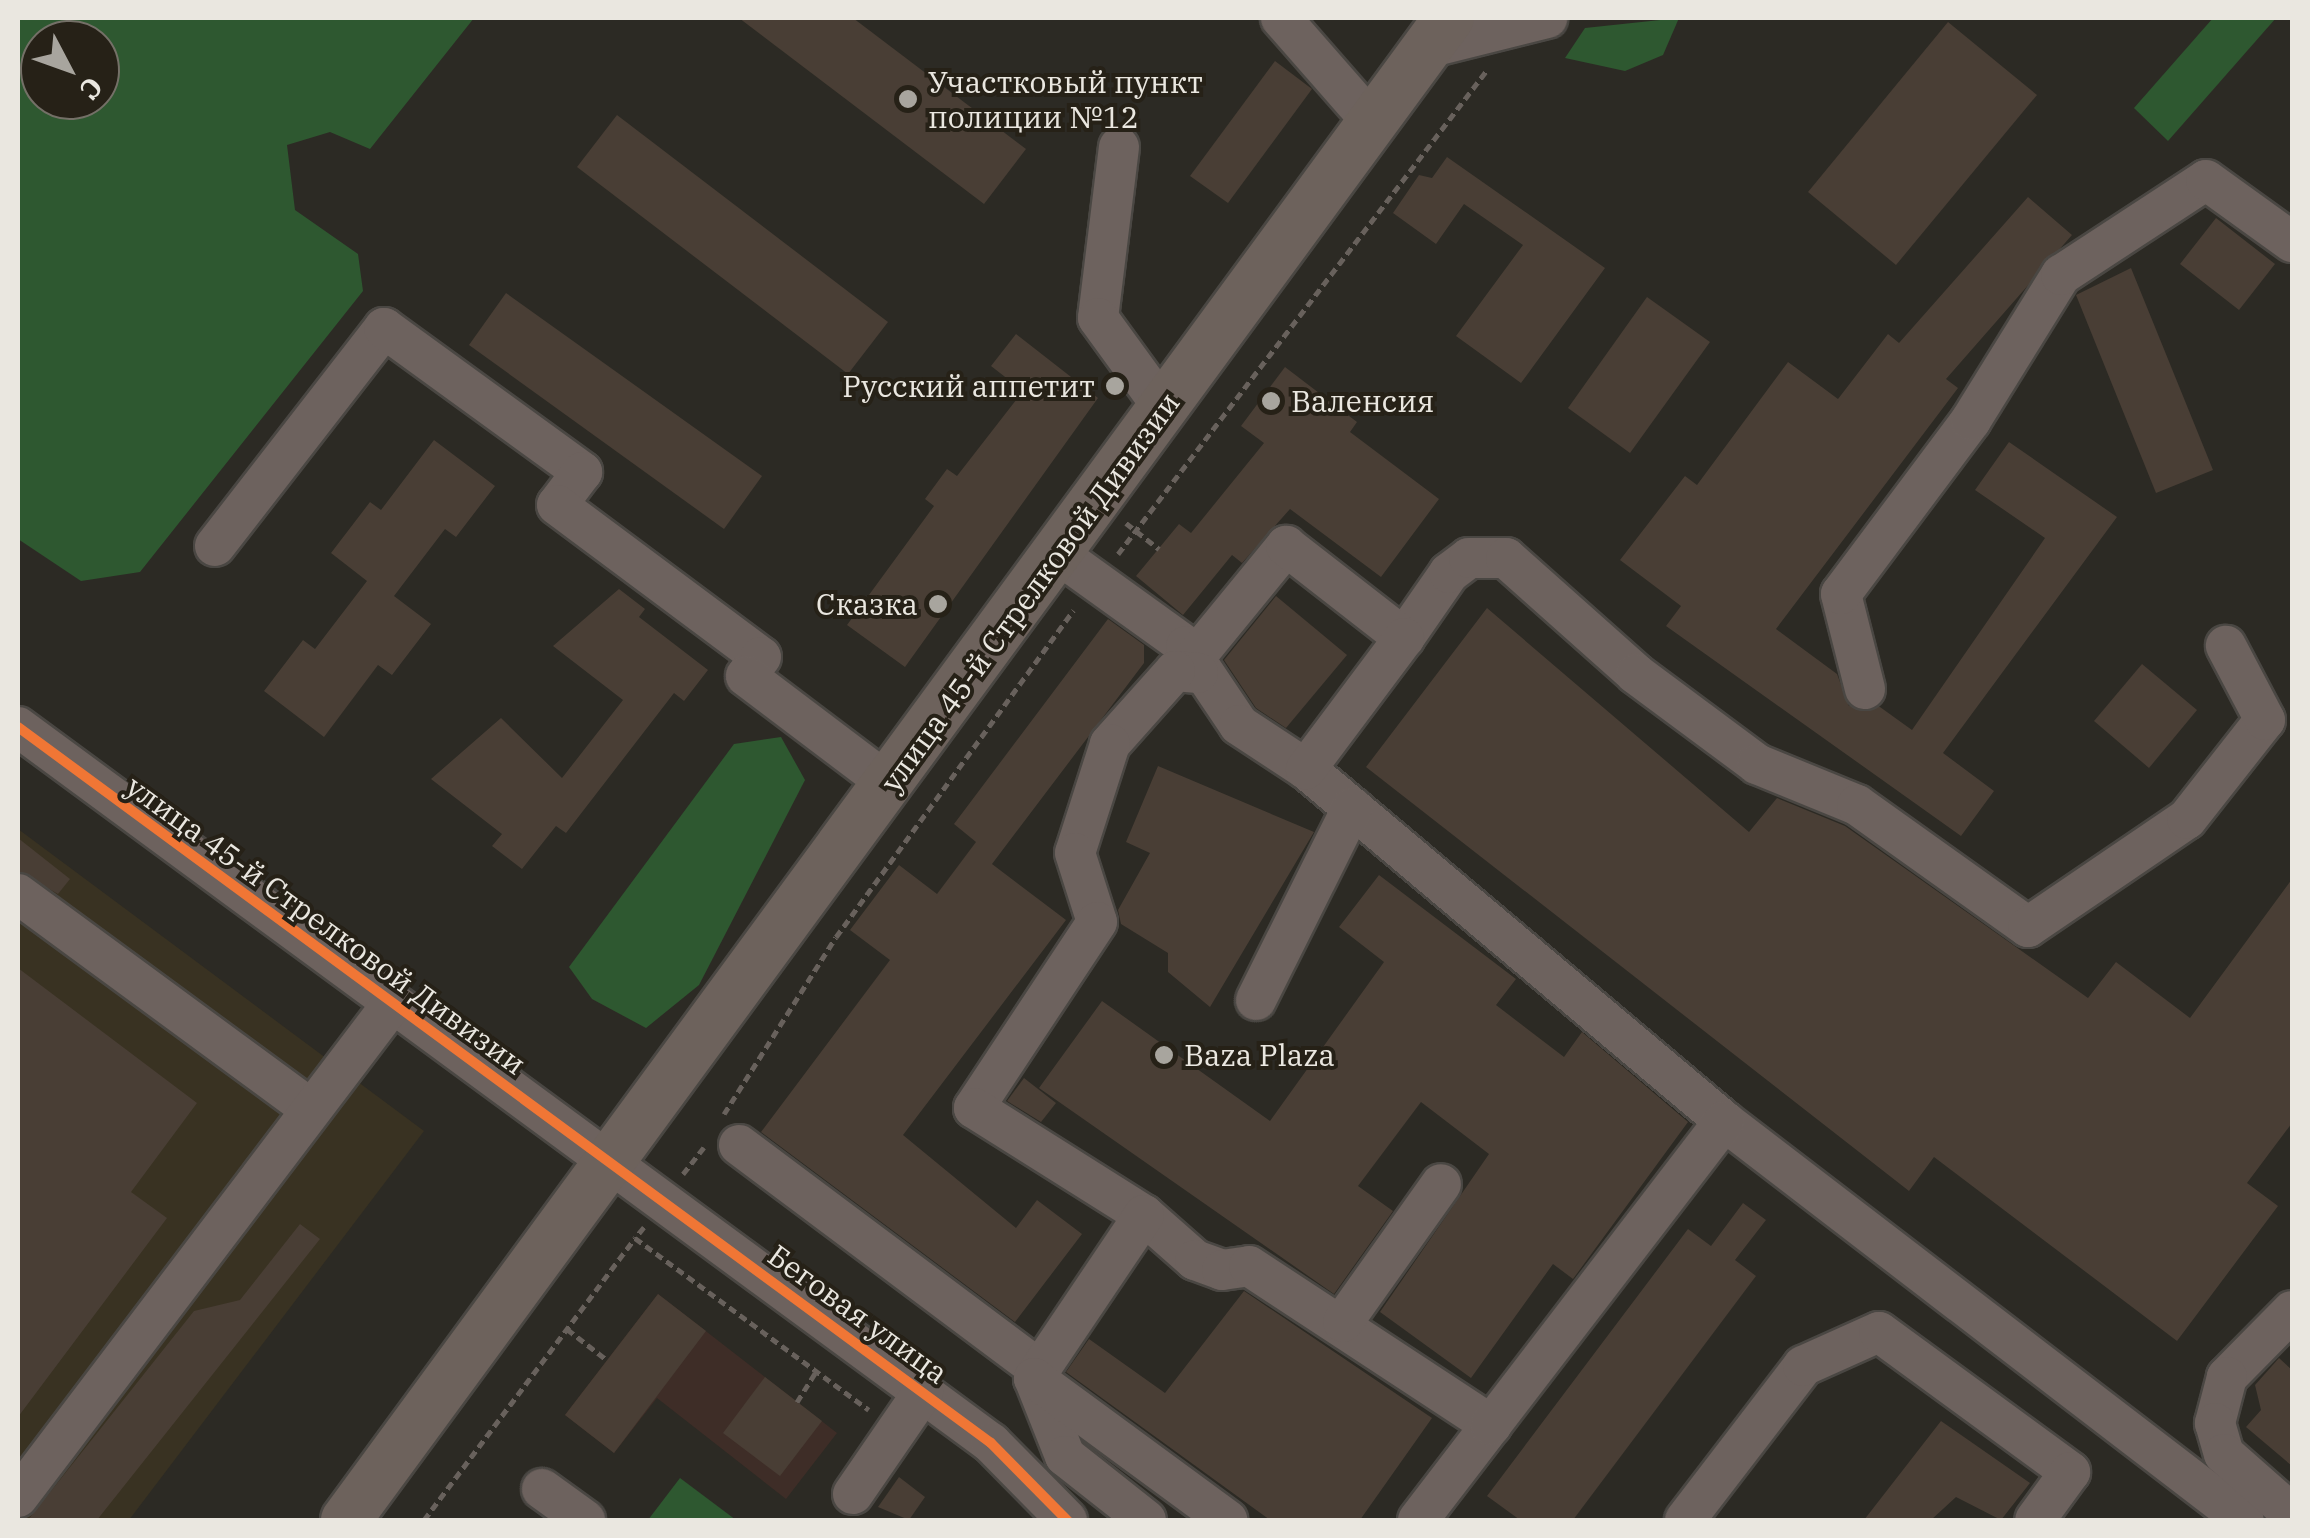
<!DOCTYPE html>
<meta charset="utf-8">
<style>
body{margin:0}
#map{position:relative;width:2310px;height:1538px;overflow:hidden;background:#2c2a24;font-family:"IBM Plex Serif",serif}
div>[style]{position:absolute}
.commercial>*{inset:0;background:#3e2d27}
.built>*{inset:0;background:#393222}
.green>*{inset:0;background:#2e5830}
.building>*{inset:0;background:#493e35}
.path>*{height:5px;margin-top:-2.5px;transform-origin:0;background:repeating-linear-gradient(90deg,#68615c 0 8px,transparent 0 13px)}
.roads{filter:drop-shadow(2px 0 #4a4743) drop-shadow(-2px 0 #4a4743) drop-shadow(0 2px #4a4743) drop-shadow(0 -2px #4a4743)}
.minor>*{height:40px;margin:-20px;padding:0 20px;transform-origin:20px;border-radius:20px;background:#6d625e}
.major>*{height:50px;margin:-25px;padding:0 25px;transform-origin:25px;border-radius:25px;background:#6d625c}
.cycleway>*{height:10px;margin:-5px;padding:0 5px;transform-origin:5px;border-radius:5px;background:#f07635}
.dots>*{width:28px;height:28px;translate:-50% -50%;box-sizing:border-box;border:5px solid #262117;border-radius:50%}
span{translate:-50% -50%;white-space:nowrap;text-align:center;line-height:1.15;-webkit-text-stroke:8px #262117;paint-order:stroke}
.poi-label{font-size:30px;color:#eae7e0}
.left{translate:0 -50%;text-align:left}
.right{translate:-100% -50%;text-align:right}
.street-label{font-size:30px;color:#eae7e0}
.frame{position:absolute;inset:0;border:20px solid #eae7e0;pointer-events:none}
.north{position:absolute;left:20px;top:20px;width:100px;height:100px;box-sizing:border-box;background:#262117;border:2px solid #747067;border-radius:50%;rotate:131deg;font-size:28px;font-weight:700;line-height:40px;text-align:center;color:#eae7e0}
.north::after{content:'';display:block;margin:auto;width:35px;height:45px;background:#a8a59e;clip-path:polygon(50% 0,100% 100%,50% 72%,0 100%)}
</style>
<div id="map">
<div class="commercial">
<div style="clip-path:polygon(658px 1294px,837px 1433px,786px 1499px,657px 1398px,614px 1453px,565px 1415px)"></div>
</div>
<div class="built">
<div style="clip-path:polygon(18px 829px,424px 1131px,129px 1520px,18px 1520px)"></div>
</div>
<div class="green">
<div style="clip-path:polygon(evenodd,18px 18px,474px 18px,370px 149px,330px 132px,287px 145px,295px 210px,358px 254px,363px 291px,140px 572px,81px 581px,18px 539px,18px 18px,100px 40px,100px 100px,40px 100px,40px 40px,100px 40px)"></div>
<div style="clip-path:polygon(1679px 18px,1663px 55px,1625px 71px,1565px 58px,1585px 28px)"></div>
<div style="clip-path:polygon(2213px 18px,2276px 18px,2168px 141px,2134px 108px)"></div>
<div style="clip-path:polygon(781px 737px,805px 780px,699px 985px,646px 1028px,592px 999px,569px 967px,734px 744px)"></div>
<div style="clip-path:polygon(680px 1478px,736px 1520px,648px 1520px)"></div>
</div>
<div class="building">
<div style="clip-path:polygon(739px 18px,853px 18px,1026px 149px,984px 204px)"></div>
<div style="clip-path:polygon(1948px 22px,2037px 95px,1896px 265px,1808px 192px)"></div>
<div style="clip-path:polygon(1275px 61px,1312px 89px,1228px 203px,1190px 176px)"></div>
<div style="clip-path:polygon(617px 115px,888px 322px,848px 374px,577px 167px)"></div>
<div style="clip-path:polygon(1447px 157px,1605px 268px,1521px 383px,1456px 336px,1523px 245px,1464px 204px,1436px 244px,1393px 213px,1419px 175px,1432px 178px)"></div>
<div style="clip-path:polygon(2028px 197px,2072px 235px,1946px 379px,1958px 388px,1776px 629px,1837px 674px,1849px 706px,1880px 707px,1912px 730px,2045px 538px,1975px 490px,2009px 442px,2117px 517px,1943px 753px,1994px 791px,1961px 836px,1666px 626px,1681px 606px,1620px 560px,1685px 476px,1697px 485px,1788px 362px,1838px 399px,1888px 334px,1899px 343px)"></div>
<div style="clip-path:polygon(2216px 218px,2275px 264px,2239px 310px,2180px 264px)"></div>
<div style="clip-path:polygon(2131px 268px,2213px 470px,2156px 493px,2076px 295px)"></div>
<div style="clip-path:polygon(506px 293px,762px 476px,724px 529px,469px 345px)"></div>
<div style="clip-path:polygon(1647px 297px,1710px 342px,1630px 453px,1568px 408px)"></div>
<div style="clip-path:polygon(1016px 334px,1098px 398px,905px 667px,847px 625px,934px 506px,925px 499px,947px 469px,957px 476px,1023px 391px,991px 366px)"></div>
<div style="clip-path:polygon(1285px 367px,1357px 422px,1350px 432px,1439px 499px,1381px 577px,1290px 509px,1242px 563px,1232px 555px,1183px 615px,1136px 576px,1179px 524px,1191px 533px,1264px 443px,1241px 426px)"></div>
<div style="clip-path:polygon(434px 440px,495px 486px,456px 537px,445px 529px,394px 596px,431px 624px,392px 675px,378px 665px,324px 737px,264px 691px,303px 640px,315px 649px,367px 581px,331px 553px,370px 502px,381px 510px)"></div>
<div style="clip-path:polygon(619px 589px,645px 609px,639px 617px,708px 670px,684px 701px,674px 693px,566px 833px,556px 826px,522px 869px,492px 846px,502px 834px,431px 779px,501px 718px,562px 778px,623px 700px,553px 646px)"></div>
<div style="clip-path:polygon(1276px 596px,1347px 655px,1286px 728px,1256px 708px,1224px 660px)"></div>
<div style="clip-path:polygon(1487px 608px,1749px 832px,1777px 798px,1845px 826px,2088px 998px,2116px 962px,2190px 1018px,2292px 879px,2292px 1123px,2247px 1183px,2278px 1206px,2177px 1341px,1934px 1157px,1909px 1191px,1366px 767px)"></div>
<div style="clip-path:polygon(1108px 619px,1144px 645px,1144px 663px,992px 864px,1066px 920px,903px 1135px,1016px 1228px,1037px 1200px,1082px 1234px,1015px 1322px,761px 1132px,890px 960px,850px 930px,899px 865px,937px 894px,976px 842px,954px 824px)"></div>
<div style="clip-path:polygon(2142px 664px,2197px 710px,2149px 768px,2094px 721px)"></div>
<div style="clip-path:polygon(1158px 766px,1314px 832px,1210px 1007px,1168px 972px,1168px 953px,1121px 924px,1118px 910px,1150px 853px,1126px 842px)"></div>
<div style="clip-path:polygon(18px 838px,70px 879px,58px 894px,18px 871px)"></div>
<div style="clip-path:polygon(1379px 875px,1516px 979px,1496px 1005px,1564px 1057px,1582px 1032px,1688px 1122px,1573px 1279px,1553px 1264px,1471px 1378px,1380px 1312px,1489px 1154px,1421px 1102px,1358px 1186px,1393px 1211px,1334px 1294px,1039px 1088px,1102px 1001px,1270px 1121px,1384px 962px,1339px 927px)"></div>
<div style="clip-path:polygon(18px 968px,197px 1103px,131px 1192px,167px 1218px,18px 1417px)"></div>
<div style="clip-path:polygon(1024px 1078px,1056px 1103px,1041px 1122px,1007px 1101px)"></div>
<div style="clip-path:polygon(1743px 1203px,1766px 1220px,1735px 1260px,1756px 1276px,1573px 1520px,1520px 1520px,1487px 1496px,1688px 1229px,1711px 1246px)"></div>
<div style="clip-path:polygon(300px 1224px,320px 1239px,97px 1520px,28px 1520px,194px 1311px,240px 1300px)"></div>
<div style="clip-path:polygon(1244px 1291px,1432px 1418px,1360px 1520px,1270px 1520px,1066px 1372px,1089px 1339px,1165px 1393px)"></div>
<div style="clip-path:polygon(658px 1294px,706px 1331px,614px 1453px,565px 1415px)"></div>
<div style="clip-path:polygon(2279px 1358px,2292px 1370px,2292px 1466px,2246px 1427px,2261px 1410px,2255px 1385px)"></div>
<div style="clip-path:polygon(765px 1377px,822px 1421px,780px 1476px,723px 1433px)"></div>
<div style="clip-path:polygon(1941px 1421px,2030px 1483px,2001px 1520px,1956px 1497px,1931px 1520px,1864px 1520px)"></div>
<div style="clip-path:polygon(899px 1477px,925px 1497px,909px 1520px,878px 1507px)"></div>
</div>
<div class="path">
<div style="left:1126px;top:523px;width:42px;rotate:38.2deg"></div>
<div style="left:1118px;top:554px;width:609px;rotate:-52.68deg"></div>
<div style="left:724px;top:1114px;width:209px;rotate:-57.7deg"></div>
<div style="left:836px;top:937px;width:404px;rotate:-54deg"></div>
<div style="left:683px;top:1174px;width:34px;rotate:-52deg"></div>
<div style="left:644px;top:1227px;width:14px;rotate:129deg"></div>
<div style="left:635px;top:1238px;width:290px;rotate:36.3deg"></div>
<div style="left:567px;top:1329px;width:51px;rotate:37.8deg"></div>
<div style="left:797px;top:1402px;width:36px;rotate:-58deg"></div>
<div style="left:424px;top:1520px;width:352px;rotate:-53.2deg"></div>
</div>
<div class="roads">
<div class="minor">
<div style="left:1281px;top:18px;width:140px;rotate:48.8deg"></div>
<div style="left:1427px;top:48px;width:124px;rotate:-14deg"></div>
<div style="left:1119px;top:147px;width:172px;rotate:97deg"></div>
<div style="left:1098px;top:318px;width:112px;rotate:54deg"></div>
<div style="left:215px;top:546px;width:276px;rotate:-52.2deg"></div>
<div style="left:384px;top:328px;width:245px;rotate:36deg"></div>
<div style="left:582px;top:472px;width:41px;rotate:127.1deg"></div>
<div style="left:557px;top:505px;width:254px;rotate:36.7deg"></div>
<div style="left:761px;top:657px;width:24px;rotate:128deg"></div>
<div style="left:746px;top:676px;width:181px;rotate:37.1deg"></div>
<div style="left:1058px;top:554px;width:158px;rotate:35.7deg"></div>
<div style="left:1186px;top:646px;width:95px;rotate:56.1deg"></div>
<div style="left:1239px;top:725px;width:80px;rotate:33.3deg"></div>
<div style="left:1306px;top:769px;width:546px;rotate:40.1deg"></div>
<div style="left:1724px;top:1121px;width:655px;rotate:37.5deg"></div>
<div style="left:1404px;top:638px;width:79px;rotate:-55.3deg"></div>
<div style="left:1449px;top:573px;width:25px;rotate:-37deg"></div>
<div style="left:1469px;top:558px;width:37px"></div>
<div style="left:1506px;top:558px;width:174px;rotate:41.7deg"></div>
<div style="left:1636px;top:674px;width:151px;rotate:36.6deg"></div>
<div style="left:1757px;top:764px;width:108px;rotate:22.3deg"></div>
<div style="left:1857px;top:805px;width:210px;rotate:35.5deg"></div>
<div style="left:2028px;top:927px;width:192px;rotate:-34.2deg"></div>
<div style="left:2187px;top:819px;width:126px;rotate:-51.8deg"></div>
<div style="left:2265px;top:720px;width:84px;rotate:-117.8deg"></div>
<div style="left:1192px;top:661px;width:149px;rotate:-50.7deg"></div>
<div style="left:1286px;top:546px;width:150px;rotate:37.9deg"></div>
<div style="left:1404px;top:638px;width:164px;rotate:126.8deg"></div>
<div style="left:1198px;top:673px;width:23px;rotate:-175deg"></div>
<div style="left:1175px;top:671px;width:98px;rotate:131.7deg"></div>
<div style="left:1110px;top:744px;width:114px;rotate:107.8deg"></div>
<div style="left:1075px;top:853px;width:72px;rotate:72.3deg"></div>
<div style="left:1097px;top:922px;width:223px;rotate:123.5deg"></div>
<div style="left:974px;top:1108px;width:201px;rotate:32.2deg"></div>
<div style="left:1144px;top:1215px;width:68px;rotate:41.4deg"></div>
<div style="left:1195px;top:1260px;width:29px;rotate:20deg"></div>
<div style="left:1222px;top:1270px;width:27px;rotate:-8deg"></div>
<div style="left:1249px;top:1266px;width:290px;rotate:33.3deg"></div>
<div style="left:1491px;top:1425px;width:120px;rotate:127.5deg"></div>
<div style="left:1865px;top:689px;width:98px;rotate:-104.2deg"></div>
<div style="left:1841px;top:594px;width:217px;rotate:-53.2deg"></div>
<div style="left:1971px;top:420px;width:171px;rotate:-58.2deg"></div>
<div style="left:2061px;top:275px;width:173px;rotate:-33.2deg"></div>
<div style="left:2206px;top:180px;width:106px;rotate:35.8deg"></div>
<div style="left:18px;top:727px;width:1208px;rotate:36.35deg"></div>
<div style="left:991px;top:1443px;width:108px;rotate:45.4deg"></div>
<div style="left:18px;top:894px;width:363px;rotate:36.3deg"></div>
<div style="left:1256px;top:1000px;width:215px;rotate:-63.4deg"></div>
<div style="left:739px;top:1145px;width:374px;rotate:36.8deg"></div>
<div style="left:1144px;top:1215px;width:197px;rotate:124deg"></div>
<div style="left:1034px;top:1378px;width:84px;rotate:68.3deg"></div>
<div style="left:1065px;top:1456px;width:103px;rotate:38.3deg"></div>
<div style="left:2292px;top:1311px;width:93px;rotate:134.6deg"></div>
<div style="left:2227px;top:1377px;width:48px;rotate:104.6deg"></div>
<div style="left:2215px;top:1423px;width:32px;rotate:74deg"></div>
<div style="left:2224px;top:1454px;width:91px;rotate:41.4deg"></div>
<div style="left:1343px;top:1322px;width:169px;rotate:-54.6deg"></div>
<div style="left:1034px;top:1378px;width:240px;rotate:36.3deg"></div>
<div style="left:1491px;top:1425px;width:383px;rotate:-52.5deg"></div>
<div style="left:542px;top:1489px;width:53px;rotate:35.8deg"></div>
<div style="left:853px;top:1494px;width:124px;rotate:-55.5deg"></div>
<div style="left:18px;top:1497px;width:619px;rotate:-52.82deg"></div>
<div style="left:1685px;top:1520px;width:194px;rotate:-52.5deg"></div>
<div style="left:1803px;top:1366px;width:83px;rotate:-24.1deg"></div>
<div style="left:1879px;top:1332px;width:237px;rotate:36.2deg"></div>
<div style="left:2070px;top:1472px;width:59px;rotate:126.1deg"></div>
</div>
<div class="major">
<div style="left:346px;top:1520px;width:1863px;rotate:-53.71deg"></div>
</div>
</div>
<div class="cycleway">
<div style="left:18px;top:727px;width:1208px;rotate:36.35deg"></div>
<div style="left:991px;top:1443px;width:108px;rotate:45.4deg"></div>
</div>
<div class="dots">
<div style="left:908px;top:99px;background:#a8a59e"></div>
<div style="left:1115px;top:386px;background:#a8a59e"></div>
<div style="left:1271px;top:401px;background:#a8a59e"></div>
<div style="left:938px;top:604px;background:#a8a59e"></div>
<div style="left:1164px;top:1055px;background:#a8a59e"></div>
</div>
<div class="poi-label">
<span class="left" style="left:928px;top:99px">Участковый пункт<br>полиции №12</span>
<span class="right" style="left:1095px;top:386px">Русский аппетит</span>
<span class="left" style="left:1291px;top:401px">Валенсия</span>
<span class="right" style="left:918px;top:604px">Сказка</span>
<span class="left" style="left:1184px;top:1055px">Baza Plaza</span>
</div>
<div class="street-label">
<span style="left:1030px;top:592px;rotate:-54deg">улица 45-й Стрелковой Дивизии</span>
<span style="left:326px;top:925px;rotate:36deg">улица 45-й Стрелковой Дивизии</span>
<span style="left:858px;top:1314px;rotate:36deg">Беговая улица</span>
</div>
<div class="frame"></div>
<div class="north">С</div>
</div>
